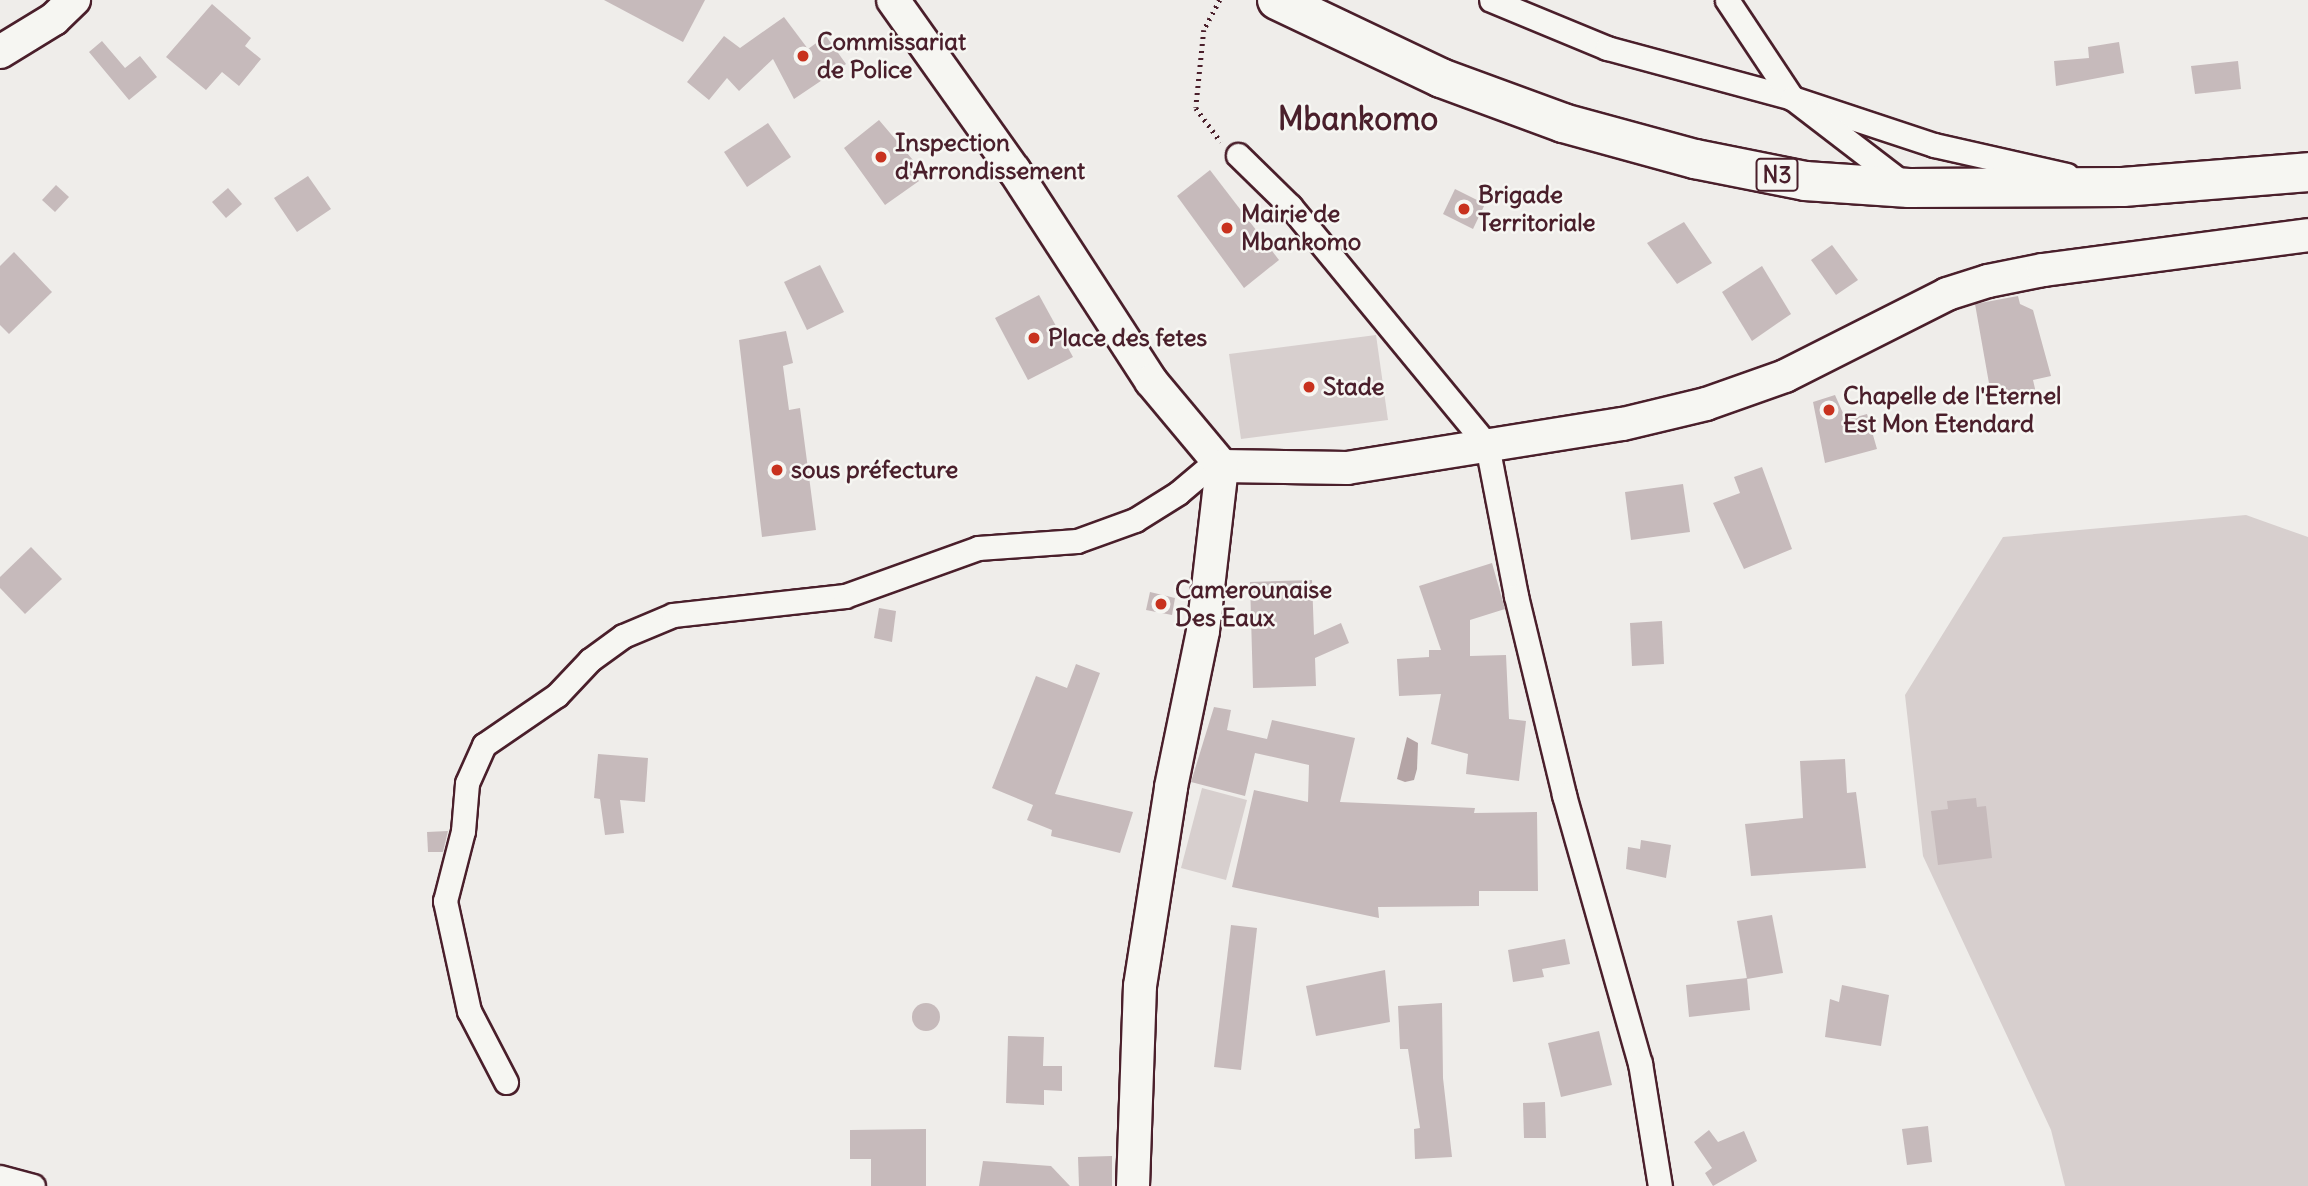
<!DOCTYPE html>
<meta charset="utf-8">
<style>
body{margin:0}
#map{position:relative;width:2308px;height:1186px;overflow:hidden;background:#efedea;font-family:Delius,sans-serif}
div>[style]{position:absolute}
.green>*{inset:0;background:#d7cfce}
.water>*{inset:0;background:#b4a4a5}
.building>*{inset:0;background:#c6babb}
.round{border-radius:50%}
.path>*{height:4.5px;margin-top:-2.25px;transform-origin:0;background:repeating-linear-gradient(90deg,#4a1f2b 0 2px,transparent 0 7px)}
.roads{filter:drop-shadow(2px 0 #4a1f2b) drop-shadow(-2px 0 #4a1f2b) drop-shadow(0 2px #4a1f2b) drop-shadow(0 -2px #4a1f2b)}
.street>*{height:23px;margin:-11.5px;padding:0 11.5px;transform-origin:11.5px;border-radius:11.5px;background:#f6f6f2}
.secondary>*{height:32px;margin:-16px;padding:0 16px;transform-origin:16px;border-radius:16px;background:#f6f6f2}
.highway>*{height:38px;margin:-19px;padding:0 19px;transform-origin:19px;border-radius:19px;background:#f6f6f2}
.dots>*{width:19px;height:19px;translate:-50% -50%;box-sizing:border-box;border:4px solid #f6f6f2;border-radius:50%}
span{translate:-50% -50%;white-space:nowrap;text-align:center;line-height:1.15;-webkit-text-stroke:5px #f6f6f2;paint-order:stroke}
.shield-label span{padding:2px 5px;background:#f6f6f2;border:2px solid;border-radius:5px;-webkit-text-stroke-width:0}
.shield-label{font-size:23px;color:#4a1f2b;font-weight:700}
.poi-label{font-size:24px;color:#4a1f2b;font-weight:700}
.left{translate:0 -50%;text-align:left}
.district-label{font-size:32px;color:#4a1f2b;font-weight:700}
</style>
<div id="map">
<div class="green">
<div style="clip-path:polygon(1376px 335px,1388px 420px,1241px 439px,1229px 354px)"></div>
<div style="clip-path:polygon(2246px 515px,2308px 537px,2308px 1186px,2065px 1186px,2051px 1130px,1923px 856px,1905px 695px,2003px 537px)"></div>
<div style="clip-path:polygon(1202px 788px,1247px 800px,1226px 880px,1181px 868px)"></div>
</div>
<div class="water">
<div style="clip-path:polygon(1407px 737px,1418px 743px,1417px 769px,1414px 780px,1405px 782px,1397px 779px)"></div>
</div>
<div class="building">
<div style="clip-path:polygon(604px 0,705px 0,683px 42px)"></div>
<div style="clip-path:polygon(212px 4px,251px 38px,245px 46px,261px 59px,239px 86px,222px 72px,206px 90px,166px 57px)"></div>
<div style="clip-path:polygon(784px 17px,808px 49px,826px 36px,846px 64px,794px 99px,773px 59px,739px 91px,727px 78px,709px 100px,687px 82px,724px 36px,740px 48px)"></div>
<div style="clip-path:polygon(102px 41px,125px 68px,140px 56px,157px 77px,129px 100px,89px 52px)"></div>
<div style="clip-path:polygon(2119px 42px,2124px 73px,2056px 86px,2054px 61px,2089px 58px,2088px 47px)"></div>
<div style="clip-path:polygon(2238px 61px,2241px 89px,2195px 94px,2191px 66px)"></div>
<div style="clip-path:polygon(879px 120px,918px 166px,911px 171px,919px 181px,885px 205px,844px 148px)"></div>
<div style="clip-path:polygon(768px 123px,791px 157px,747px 187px,724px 152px)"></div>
<div style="clip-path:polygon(1210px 170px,1279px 260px,1244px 288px,1177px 196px)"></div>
<div style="clip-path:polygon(308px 176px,331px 209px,297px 232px,274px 198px)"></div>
<div style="clip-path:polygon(56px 185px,69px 197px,55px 212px,42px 200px)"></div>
<div style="clip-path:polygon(228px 188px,242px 204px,226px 218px,212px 202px)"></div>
<div style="clip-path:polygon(1455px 189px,1485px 204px,1473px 229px,1443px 214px)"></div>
<div style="clip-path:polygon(1684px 222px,1712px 263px,1677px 284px,1647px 243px)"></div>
<div style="clip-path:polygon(1832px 245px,1858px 280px,1836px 295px,1811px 260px)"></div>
<div style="clip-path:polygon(14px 252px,52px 292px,9px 334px,0 325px,0 266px)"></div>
<div style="clip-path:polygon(820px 265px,844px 312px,807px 330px,784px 282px)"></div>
<div style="clip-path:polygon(1762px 266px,1791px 314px,1752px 341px,1722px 292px)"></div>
<div style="clip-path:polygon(1039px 295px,1073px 357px,1028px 380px,995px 318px)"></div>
<div style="clip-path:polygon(2018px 296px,2020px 304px,2033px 310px,2051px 376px,2033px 380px,2036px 393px,2002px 400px,2000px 387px,1990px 389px,1975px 304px)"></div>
<div style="clip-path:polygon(786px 331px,793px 363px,783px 366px,789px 410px,800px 408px,816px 530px,762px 537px,739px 340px)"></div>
<div style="clip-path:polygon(1835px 395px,1846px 420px,1867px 414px,1877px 449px,1825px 463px,1813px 402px)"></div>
<div style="clip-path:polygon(1762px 467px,1792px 549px,1744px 569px,1713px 503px,1740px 493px,1734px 477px)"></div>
<div style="clip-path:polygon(1683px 484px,1690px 532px,1631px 540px,1625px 492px)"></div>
<div style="clip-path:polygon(31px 547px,62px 579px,25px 614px,0 588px,0 577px)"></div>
<div style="clip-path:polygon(1492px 563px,1505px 609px,1470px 620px,1470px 656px,1506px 655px,1509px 719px,1526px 721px,1519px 781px,1466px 774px,1468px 754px,1431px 744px,1441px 694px,1399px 696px,1397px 659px,1429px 657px,1429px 650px,1441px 650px,1419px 586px)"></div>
<div style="clip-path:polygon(1312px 580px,1314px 635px,1341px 623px,1349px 643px,1315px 658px,1316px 686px,1253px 688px,1250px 582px)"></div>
<div style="clip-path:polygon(1150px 592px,1175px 598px,1172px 615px,1146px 610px)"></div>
<div style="clip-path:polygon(879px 608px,896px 611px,892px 642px,874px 638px)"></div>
<div style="clip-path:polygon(1662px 621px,1664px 664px,1632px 666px,1630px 623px)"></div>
<div style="clip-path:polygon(1076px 664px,1100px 673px,1055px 794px,1133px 812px,1120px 853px,1051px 836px,1052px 830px,1027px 820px,1033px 805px,992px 788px,1036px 676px,1067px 688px)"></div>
<div style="clip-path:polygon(1214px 707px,1231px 710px,1227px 730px,1267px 739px,1272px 720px,1355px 738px,1340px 802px,1475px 808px,1474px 813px,1537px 812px,1538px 891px,1479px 891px,1479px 906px,1378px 907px,1379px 918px,1232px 887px,1254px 790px,1308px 802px,1309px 765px,1255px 753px,1245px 796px,1191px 782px)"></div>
<div style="clip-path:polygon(598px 754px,648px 758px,645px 802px,620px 800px,624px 833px,605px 835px,600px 799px,594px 798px)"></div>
<div style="clip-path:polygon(1845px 759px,1847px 793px,1856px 792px,1866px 868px,1751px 876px,1745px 824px,1803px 818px,1800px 761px)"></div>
<div style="clip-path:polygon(1976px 798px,1977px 807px,1986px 806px,1992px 858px,1938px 865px,1931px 811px,1948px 809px,1947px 801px)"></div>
<div style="clip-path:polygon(448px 831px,443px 852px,428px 852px,427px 832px)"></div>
<div style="clip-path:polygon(1641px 840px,1671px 845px,1666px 878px,1626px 869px,1628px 847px,1640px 849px)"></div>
<div style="clip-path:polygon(1772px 915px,1783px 973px,1747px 979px,1737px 921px)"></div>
<div style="clip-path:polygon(1231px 925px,1257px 928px,1241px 1070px,1214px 1067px)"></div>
<div style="clip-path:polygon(1565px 939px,1570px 964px,1542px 969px,1544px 977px,1513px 982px,1508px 950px)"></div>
<div style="clip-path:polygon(1385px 970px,1390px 1022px,1316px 1036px,1306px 986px)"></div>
<div style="clip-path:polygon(1747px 978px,1750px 1010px,1689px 1017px,1686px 985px)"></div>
<div style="clip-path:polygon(1842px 985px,1889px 995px,1881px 1046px,1825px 1037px,1830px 999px,1839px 1002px)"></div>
<div style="clip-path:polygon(1442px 1003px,1443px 1078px,1452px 1157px,1415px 1159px,1414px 1129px,1420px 1128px,1408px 1049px,1400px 1049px,1398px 1006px)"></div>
<div class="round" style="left:912px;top:1003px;width:28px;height:28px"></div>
<div style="clip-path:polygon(1599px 1031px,1612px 1085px,1561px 1097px,1548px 1043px)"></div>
<div style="clip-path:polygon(1008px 1036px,1044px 1037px,1043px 1066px,1062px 1066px,1062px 1091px,1044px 1090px,1044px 1105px,1006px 1103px)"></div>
<div style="clip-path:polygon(1545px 1102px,1546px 1138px,1524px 1138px,1523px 1103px)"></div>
<div style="clip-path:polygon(1928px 1126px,1932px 1162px,1907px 1165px,1902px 1129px)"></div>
<div style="clip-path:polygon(926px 1129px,926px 1186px,871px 1186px,871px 1159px,850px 1159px,850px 1130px)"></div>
<div style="clip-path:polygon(1709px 1130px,1718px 1142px,1744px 1131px,1757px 1161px,1713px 1186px,1705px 1173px,1712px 1168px,1694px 1142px)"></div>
<div style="clip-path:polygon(1112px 1156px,1112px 1186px,1079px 1186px,1078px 1157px)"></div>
<div style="clip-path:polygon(983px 1161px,1051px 1166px,1070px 1186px,979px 1186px)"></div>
</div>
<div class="path">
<div style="left:1220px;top:0;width:34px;rotate:118deg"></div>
<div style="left:1204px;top:30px;width:78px;rotate:95.9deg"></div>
<div style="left:1196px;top:108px;width:42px;rotate:53.7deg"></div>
</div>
<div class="roads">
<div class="street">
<div style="left:1491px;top:0;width:126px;rotate:22.5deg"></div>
<div style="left:1607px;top:48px;width:192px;rotate:15.1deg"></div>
<div style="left:1792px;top:98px;width:150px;rotate:18.3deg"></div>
<div style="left:1934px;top:145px;width:136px;rotate:12.7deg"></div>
<div style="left:1727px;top:0;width:118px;rotate:56.4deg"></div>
<div style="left:1792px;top:98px;width:141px;rotate:37.5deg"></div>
<div style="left:1238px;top:155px;width:73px;rotate:44.4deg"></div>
<div style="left:1290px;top:206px;width:310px;rotate:50.5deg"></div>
<div style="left:1487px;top:445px;width:154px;rotate:79.1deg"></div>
<div style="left:1516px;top:596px;width:205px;rotate:76.4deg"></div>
<div style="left:1564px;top:795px;width:279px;rotate:74.2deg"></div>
<div style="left:1640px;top:1063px;width:125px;rotate:80.8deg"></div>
<div style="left:506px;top:1082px;width:80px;rotate:-117.5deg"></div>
<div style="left:469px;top:1011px;width:113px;rotate:-102.3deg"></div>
<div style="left:445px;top:901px;width:72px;rotate:-75.6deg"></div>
<div style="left:463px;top:831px;width:48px;rotate:-85.2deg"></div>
<div style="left:467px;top:783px;width:42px;rotate:-65.9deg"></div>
<div style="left:484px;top:745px;width:88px;rotate:-34.4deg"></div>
<div style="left:557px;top:695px;width:48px;rotate:-46.7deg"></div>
<div style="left:590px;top:660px;width:41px;rotate:-36deg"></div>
<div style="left:623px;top:636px;width:54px;rotate:-22.8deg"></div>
<div style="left:673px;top:615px;width:173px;rotate:-6.3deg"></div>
<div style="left:845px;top:596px;width:141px;rotate:-19.8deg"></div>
<div style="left:978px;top:548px;width:99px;rotate:-4deg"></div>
<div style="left:1077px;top:541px;width:62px;rotate:-19.9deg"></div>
<div style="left:1135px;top:520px;width:51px;rotate:-32.1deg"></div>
<div style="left:1178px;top:493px;width:50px;rotate:-40.1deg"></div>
<div style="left:0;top:1177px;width:34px;rotate:15deg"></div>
</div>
<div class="secondary">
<div style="left:893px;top:0;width:209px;rotate:54.6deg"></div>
<div style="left:1014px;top:170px;width:252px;rotate:57deg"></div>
<div style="left:1151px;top:381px;width:111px;rotate:50.1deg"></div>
<div style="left:1222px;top:466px;width:125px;rotate:0.9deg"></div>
<div style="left:1347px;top:468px;width:279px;rotate:-9.1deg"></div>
<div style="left:1623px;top:424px;width:85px;rotate:-13.5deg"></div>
<div style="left:1706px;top:404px;width:84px;rotate:-19.5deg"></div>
<div style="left:1785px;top:376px;width:182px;rotate:-26.8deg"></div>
<div style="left:1947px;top:294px;width:43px;rotate:-17.6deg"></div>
<div style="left:1988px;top:281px;width:56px;rotate:-11.3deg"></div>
<div style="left:2043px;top:270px;width:267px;rotate:-7.5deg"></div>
<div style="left:0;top:52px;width:63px;rotate:-31.4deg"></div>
<div style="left:54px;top:19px;width:28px;rotate:-44deg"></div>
<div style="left:1133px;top:1186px;width:200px;rotate:-88deg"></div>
<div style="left:1140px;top:986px;width:201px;rotate:-81.1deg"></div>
<div style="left:1171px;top:787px;width:159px;rotate:-78.4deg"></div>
<div style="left:1203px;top:631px;width:166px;rotate:-83.4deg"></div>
</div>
<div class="highway">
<div style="left:1277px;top:0;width:182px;rotate:25.4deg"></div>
<div style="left:1441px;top:78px;width:130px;rotate:20.2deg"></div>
<div style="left:1563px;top:123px;width:137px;rotate:15.3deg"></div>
<div style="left:1695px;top:159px;width:112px;rotate:11.3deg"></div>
<div style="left:1805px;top:181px;width:104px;rotate:3.9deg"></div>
<div style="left:1909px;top:188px;width:214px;rotate:-0.3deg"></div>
<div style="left:2123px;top:187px;width:186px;rotate:-4.6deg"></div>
</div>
</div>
<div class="dots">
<div style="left:803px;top:56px;background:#c8321e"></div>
<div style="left:881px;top:157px;background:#c8321e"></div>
<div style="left:1464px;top:209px;background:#c8321e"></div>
<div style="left:1227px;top:228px;background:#c8321e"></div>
<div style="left:1034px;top:338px;background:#c8321e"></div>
<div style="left:1309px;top:387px;background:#c8321e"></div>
<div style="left:1829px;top:410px;background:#c8321e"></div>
<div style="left:777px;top:470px;background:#c8321e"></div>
<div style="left:1161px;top:604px;background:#c8321e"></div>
</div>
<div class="shield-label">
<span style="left:1777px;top:175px">N3</span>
</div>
<div class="poi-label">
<span class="left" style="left:817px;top:56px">Commissariat<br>de Police</span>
<span class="left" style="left:895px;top:157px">Inspection<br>d'Arrondissement</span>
<span class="left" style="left:1478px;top:209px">Brigade<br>Territoriale</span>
<span class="left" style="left:1241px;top:228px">Mairie de<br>Mbankomo</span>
<span class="left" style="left:1048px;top:338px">Place des fetes</span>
<span class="left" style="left:1323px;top:387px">Stade</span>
<span class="left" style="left:1843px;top:410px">Chapelle de l'Eternel<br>Est Mon Etendard</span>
<span class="left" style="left:791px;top:470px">sous préfecture</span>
<span class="left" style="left:1175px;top:604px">Camerounaise<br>Des Eaux</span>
</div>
<div class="district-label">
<span style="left:1358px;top:119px">Mbankomo</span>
</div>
</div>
